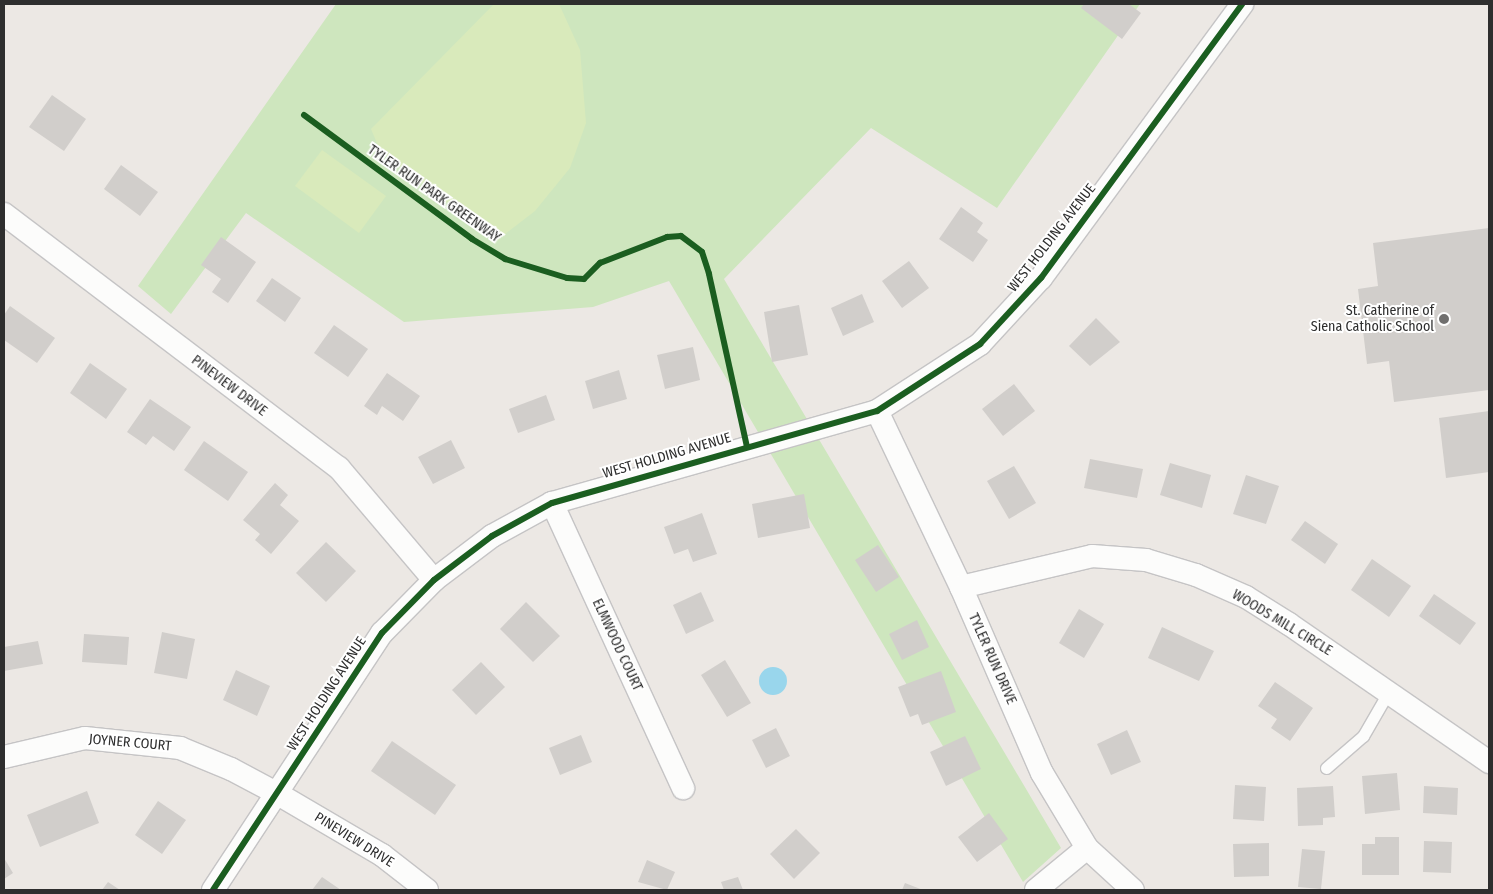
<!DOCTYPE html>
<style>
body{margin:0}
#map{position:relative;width:1493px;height:894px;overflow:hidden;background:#ece8e4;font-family:"Fira Sans Condensed",sans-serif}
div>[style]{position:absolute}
.green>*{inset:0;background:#cee6be}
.pitch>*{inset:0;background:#d9eabb}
.water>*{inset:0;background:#99d6ec}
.round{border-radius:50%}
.building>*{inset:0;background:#d1cecb}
.roads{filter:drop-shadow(1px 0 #c5c4c5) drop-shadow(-1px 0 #c5c4c5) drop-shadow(0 1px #c5c4c5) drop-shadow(0 -1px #c5c4c5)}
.lane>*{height:11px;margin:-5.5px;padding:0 5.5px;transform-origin:5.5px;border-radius:5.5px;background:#fcfcfb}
.street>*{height:22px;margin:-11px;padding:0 11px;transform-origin:11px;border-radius:11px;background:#fcfcfb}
.cycleway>*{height:6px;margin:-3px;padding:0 3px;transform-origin:3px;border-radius:3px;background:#1b5e20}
.dots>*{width:14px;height:14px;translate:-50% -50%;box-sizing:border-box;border:2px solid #fff;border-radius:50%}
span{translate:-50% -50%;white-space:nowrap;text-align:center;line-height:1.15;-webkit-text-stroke:4px #fff;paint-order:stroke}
.street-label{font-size:14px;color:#2e2e2e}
.poi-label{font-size:14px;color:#2e2e2e}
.right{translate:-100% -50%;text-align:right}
.frame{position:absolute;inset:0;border:5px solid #2e2e2e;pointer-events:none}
</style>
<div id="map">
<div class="green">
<div style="clip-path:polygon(336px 4px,1140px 4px,997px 208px,871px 128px,724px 279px,1061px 848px,1023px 882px,669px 281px,593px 307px,404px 322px,246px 213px,171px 314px,138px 286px)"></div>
</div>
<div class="pitch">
<div style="clip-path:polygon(494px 4px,559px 4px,580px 50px,586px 123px,570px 168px,535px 211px,496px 241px,380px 150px,371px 129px)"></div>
<div style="clip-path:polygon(322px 150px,386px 196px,359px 233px,295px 186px)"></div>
</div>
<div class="water">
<div class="round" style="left:759px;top:667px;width:28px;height:28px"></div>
</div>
<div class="building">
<div style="clip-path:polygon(1084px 4px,1129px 4px,1141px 13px,1122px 39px,1081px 8px)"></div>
<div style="clip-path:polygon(52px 95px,86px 119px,64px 151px,29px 127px)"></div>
<div style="clip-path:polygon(121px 165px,158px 192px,140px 216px,104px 189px)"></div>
<div style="clip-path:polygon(961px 207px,983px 223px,977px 232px,988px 240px,973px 262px,939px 239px)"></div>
<div style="clip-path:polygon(1489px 228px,1489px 390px,1394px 402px,1389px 361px,1367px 364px,1358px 289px,1378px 286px,1373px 243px)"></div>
<div style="clip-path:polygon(221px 237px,256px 262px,228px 303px,212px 292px,221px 279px,201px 265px)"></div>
<div style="clip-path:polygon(909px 261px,929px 288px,902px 308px,882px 281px)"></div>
<div style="clip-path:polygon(272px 278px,301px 298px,285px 322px,256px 301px)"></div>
<div style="clip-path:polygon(862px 294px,874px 322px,843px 336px,831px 308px)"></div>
<div style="clip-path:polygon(799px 305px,808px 355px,772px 362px,764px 312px)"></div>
<div style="clip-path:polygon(10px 306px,55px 338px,37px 363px,4px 340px,4px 315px)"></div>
<div style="clip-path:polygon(1096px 318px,1120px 342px,1090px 366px,1069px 346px)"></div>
<div style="clip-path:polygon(334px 325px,368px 349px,348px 377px,314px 353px)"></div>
<div style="clip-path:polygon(693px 347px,700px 380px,665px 389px,657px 355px)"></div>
<div style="clip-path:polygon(90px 363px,127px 389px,106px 419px,70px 393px)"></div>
<div style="clip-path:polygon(619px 370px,627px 399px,593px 409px,585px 381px)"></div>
<div style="clip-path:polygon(387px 373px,420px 396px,403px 421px,382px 406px,377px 415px,364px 406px)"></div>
<div style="clip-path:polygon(1014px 384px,1035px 411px,1003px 436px,982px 409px)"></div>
<div style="clip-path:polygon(546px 395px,555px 420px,518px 433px,509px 409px)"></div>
<div style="clip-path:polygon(150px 399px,191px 427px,174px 451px,153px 436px,146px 445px,127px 432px)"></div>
<div style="clip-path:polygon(1489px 411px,1489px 472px,1446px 478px,1439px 418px)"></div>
<div style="clip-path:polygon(451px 440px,465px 468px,433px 484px,418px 457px)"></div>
<div style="clip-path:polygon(204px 441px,248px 472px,228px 501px,184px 470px)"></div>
<div style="clip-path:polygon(1090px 459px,1143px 469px,1137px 498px,1084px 488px)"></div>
<div style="clip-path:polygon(1170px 463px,1211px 475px,1202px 508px,1160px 495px)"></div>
<div style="clip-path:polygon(1014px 466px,1036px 503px,1009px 519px,987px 481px)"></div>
<div style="clip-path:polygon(1246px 475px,1279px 486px,1266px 524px,1233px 514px)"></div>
<div style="clip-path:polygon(275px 483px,288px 495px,280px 505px,299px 521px,271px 554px,255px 540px,260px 534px,243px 520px)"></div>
<div style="clip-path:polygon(804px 494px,810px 528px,758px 538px,752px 504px)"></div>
<div style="clip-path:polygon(702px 513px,717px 554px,693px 562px,688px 549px,674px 554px,664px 527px)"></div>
<div style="clip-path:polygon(1305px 521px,1338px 544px,1325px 564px,1291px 540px)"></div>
<div style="clip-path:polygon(326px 542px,356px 571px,326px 602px,296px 573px)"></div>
<div style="clip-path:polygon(878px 545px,899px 577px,876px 592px,855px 560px)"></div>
<div style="clip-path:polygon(1372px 559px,1411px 586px,1389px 617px,1351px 590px)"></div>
<div style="clip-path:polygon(701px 592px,714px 621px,686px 634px,673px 605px)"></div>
<div style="clip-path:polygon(1434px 594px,1476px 623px,1460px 645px,1419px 616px)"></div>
<div style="clip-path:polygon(526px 602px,560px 636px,533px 662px,500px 629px)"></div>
<div style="clip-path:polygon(1079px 609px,1104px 624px,1084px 658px,1059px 643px)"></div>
<div style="clip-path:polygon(917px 620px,929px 647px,902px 660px,889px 634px)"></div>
<div style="clip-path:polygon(1162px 627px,1214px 651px,1199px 681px,1148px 658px)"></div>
<div style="clip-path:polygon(162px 632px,195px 639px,187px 679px,154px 673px)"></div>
<div style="clip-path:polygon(84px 634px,129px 637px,127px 665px,82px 662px)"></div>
<div style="clip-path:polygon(38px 641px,43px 664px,4px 671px,4px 647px)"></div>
<div style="clip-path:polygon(725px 660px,751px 703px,727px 717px,701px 675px)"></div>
<div style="clip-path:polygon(481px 662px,505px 687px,476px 715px,452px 690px)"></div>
<div style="clip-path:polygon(236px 670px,270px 686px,257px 716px,223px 700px)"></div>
<div style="clip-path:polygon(941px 671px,956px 712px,922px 725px,918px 714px,910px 717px,898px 687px)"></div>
<div style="clip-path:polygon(1275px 682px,1313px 708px,1290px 741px,1271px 728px,1277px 719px,1258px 706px)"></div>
<div style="clip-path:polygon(776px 728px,790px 756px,766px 768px,752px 740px)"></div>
<div style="clip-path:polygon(1127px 730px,1141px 762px,1111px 775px,1097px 744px)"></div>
<div style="clip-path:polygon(581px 735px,592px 762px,560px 775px,549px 748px)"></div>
<div style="clip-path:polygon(965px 736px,981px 769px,946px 786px,930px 752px)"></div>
<div style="clip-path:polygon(392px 741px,456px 785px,435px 815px,371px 771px)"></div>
<div style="clip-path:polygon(1397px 773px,1400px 810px,1365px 814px,1362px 776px)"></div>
<div style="clip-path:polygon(1235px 785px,1266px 787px,1264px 821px,1233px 819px)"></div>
<div style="clip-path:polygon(1333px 786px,1335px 817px,1323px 818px,1323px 825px,1298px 826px,1297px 788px)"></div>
<div style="clip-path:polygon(1424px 786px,1458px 788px,1457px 815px,1423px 813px)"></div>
<div style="clip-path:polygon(87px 791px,99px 823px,40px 847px,27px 815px)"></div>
<div style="clip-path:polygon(158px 801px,186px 820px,162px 854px,135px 835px)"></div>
<div style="clip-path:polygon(989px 813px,1008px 839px,977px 862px,958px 837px)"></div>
<div style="clip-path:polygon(796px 829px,820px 853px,794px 879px,770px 854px)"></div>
<div style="clip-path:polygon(1375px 837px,1399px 837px,1399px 875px,1362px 875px,1362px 844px,1375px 844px)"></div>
<div style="clip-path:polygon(1424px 841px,1452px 842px,1451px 873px,1423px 872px)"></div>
<div style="clip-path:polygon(1269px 843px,1269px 876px,1234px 877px,1233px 844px)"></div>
<div style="clip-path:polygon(1302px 849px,1325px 851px,1321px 889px,1298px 887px)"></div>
<div style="clip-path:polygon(4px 858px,13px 873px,4px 879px)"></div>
<div style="clip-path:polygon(647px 860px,675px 872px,667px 890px,638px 882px)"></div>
<div style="clip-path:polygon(322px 877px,341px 890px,312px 890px)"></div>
<div style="clip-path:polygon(738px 877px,743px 890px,724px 890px,721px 882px)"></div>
<div style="clip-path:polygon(108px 882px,120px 890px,102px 890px)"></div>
<div style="clip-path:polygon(905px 883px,923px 890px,902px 890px)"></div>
</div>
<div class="roads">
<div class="lane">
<div style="left:1326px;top:768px;width:49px;rotate:-40.9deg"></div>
<div style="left:1363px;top:736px;width:52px;rotate:-60deg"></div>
</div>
<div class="street">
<div style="left:4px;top:214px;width:420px;rotate:37.2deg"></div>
<div style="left:339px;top:468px;width:147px;rotate:49.7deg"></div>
<div style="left:877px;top:411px;width:195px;rotate:64.5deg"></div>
<div style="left:961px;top:587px;width:203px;rotate:66.5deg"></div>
<div style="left:1042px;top:773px;width:87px;rotate:59deg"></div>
<div style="left:1087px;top:848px;width:62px;rotate:42.4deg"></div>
<div style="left:552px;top:503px;width:314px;rotate:65.3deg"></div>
<div style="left:961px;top:587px;width:135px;rotate:-13.3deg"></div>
<div style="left:1092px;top:556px;width:54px;rotate:4.2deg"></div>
<div style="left:1146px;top:560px;width:52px;rotate:16.7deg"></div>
<div style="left:1196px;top:575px;width:55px;rotate:23.7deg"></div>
<div style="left:1246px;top:597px;width:51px;rotate:32.1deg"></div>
<div style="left:1289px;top:624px;width:243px;rotate:34.6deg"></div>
<div style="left:4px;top:757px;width:83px;rotate:-13.2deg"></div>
<div style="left:85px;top:738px;width:96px;rotate:6deg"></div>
<div style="left:180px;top:748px;width:55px;rotate:22.4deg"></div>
<div style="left:231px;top:769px;width:53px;rotate:28deg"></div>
<div style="left:278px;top:794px;width:121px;rotate:30.4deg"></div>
<div style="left:382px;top:855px;width:57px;rotate:37.9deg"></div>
<div style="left:213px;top:890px;width:308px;rotate:-56.7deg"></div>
<div style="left:382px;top:633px;width:74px;rotate:-45.5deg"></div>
<div style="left:434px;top:580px;width:73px;rotate:-37.2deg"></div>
<div style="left:492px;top:536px;width:68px;rotate:-28.8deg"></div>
<div style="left:552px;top:503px;width:338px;rotate:-15.8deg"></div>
<div style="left:877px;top:411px;width:123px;rotate:-33deg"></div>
<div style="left:980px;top:344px;width:90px;rotate:-47.3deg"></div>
<div style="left:1041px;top:278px;width:340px;rotate:-53.7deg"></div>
<div style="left:1036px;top:890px;width:66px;rotate:-39.5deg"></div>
</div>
</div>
<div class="cycleway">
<div style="left:304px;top:115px;width:209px;rotate:36.4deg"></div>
<div style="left:472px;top:239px;width:39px;rotate:31deg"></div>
<div style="left:505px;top:259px;width:65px;rotate:17deg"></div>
<div style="left:567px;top:278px;width:17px;rotate:3deg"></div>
<div style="left:584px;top:279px;width:23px;rotate:-45deg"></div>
<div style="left:600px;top:263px;width:72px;rotate:-21.2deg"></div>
<div style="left:667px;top:237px;width:14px;rotate:-4deg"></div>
<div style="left:681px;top:236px;width:26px;rotate:37deg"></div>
<div style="left:702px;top:252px;width:23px;rotate:72deg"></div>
<div style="left:709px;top:274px;width:177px;rotate:77.6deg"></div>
<div style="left:213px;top:890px;width:308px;rotate:-56.7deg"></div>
<div style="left:382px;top:633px;width:74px;rotate:-45.5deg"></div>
<div style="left:434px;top:580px;width:73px;rotate:-37.2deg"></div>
<div style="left:492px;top:536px;width:68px;rotate:-28.8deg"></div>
<div style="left:552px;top:503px;width:338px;rotate:-15.8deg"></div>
<div style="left:877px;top:411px;width:123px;rotate:-33deg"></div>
<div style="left:980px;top:344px;width:90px;rotate:-47.3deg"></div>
<div style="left:1041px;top:278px;width:340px;rotate:-53.7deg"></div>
</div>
<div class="dots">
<div style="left:1444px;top:319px;background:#706f6e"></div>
</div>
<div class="street-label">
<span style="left:434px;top:194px;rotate:35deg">TYLER RUN PARK GREENWAY</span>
<span style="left:1052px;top:238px;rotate:-52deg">WEST HOLDING AVENUE</span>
<span style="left:229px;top:386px;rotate:37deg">PINEVIEW DRIVE</span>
<span style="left:667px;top:456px;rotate:-16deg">WEST HOLDING AVENUE</span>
<span style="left:1282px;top:623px;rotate:31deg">WOODS MILL CIRCLE</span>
<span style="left:617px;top:645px;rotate:65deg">ELMWOOD COURT</span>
<span style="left:992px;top:659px;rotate:66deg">TYLER RUN DRIVE</span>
<span style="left:327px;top:694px;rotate:-57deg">WEST HOLDING AVENUE</span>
<span style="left:130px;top:743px;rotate:5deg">JOYNER COURT</span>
<span style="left:354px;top:840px;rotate:32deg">PINEVIEW DRIVE</span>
</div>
<div class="poi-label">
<span class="right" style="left:1434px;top:319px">St. Catherine of<br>Siena Catholic School</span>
</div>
<div class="frame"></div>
</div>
